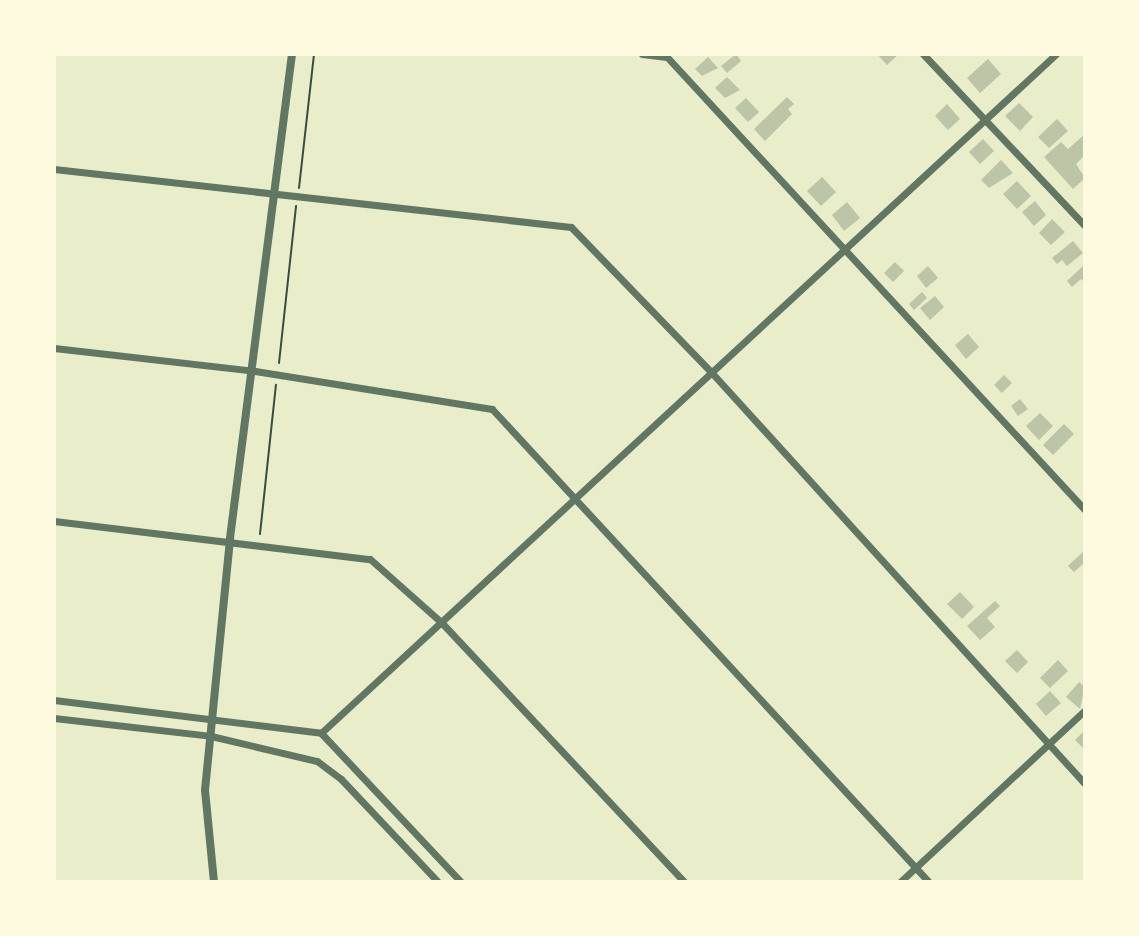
<!DOCTYPE html>
<style>
body{margin:0}
#map{position:relative;width:1139px;height:936px;overflow:hidden;background:#e9edc9;font-family:Commissioner,sans-serif}
div>[style]{position:absolute}
.building>*{inset:0;background:#bcc5a7}
.path>*{height:2px;margin:-1px;padding:0 1px;transform-origin:1px;border-radius:1px;background:#344e41}
.minor>*{height:7px;margin:-3.5px;padding:0 3.5px;transform-origin:3.5px;border-radius:3.5px;background:#617663}
.tertiary>*{height:8px;margin:-4px;padding:0 4px;transform-origin:4px;border-radius:4px;background:#617663}
span{translate:-50% -50%;white-space:nowrap;text-align:center;line-height:1.15;-webkit-text-stroke:8px #fefae0;paint-order:stroke}
.frame{position:absolute;inset:0;border:56px solid #fefae0;pointer-events:none}
</style>
<div id="map">
<div class="building">
<div style="clip-path:polygon(736px 54px,741px 61px,727px 73px,721px 66px)"></div>
<div style="clip-path:polygon(877px 54px,899px 54px,887px 65px)"></div>
<div style="clip-path:polygon(708px 57px,718px 68px,702px 76px,695px 69px)"></div>
<div style="clip-path:polygon(988px 59px,1001px 74px,980px 93px,967px 78px)"></div>
<div style="clip-path:polygon(727px 77px,740px 90px,725px 98px,715px 88px)"></div>
<div style="clip-path:polygon(787px 97px,794px 104px,788px 109px,792px 114px,765px 141px,754px 129px)"></div>
<div style="clip-path:polygon(746px 98px,759px 112px,748px 122px,735px 108px)"></div>
<div style="clip-path:polygon(1019px 103px,1033px 117px,1020px 131px,1005px 116px)"></div>
<div style="clip-path:polygon(947px 104px,960px 119px,948px 130px,935px 116px)"></div>
<div style="clip-path:polygon(1057px 119px,1068px 131px,1049px 148px,1038px 137px)"></div>
<div style="clip-path:polygon(1085px 134px,1085px 155px,1076px 164px,1085px 178px,1073px 189px,1044px 157px,1061px 142px,1068px 149px)"></div>
<div style="clip-path:polygon(983px 139px,994px 151px,980px 164px,969px 152px)"></div>
<div style="clip-path:polygon(1001px 160px,1013px 173px,989px 188px,981px 180px)"></div>
<div style="clip-path:polygon(822px 177px,836px 192px,821px 206px,807px 191px)"></div>
<div style="clip-path:polygon(1017px 181px,1031px 196px,1017px 209px,1003px 194px)"></div>
<div style="clip-path:polygon(1035px 201px,1046px 215px,1034px 226px,1022px 212px)"></div>
<div style="clip-path:polygon(847px 202px,860px 218px,844px 231px,832px 215px)"></div>
<div style="clip-path:polygon(1052px 219px,1065px 232px,1051px 245px,1039px 233px)"></div>
<div style="clip-path:polygon(1073px 241px,1083px 253px,1067px 266px,1062px 260px,1057px 264px,1052px 258px)"></div>
<div style="clip-path:polygon(895px 262px,904px 271px,893px 282px,884px 273px)"></div>
<div style="clip-path:polygon(1085px 264px,1085px 283px,1081px 279px,1072px 287px,1067px 281px)"></div>
<div style="clip-path:polygon(928px 266px,938px 278px,926px 288px,917px 276px)"></div>
<div style="clip-path:polygon(922px 292px,927px 298px,914px 310px,909px 304px)"></div>
<div style="clip-path:polygon(935px 296px,944px 307px,930px 320px,920px 308px)"></div>
<div style="clip-path:polygon(968px 334px,979px 347px,966px 359px,955px 345px)"></div>
<div style="clip-path:polygon(1004px 375px,1012px 383px,1002px 393px,994px 385px)"></div>
<div style="clip-path:polygon(1020px 399px,1028px 409px,1018px 416px,1011px 406px)"></div>
<div style="clip-path:polygon(1040px 413px,1053px 426px,1039px 440px,1026px 426px)"></div>
<div style="clip-path:polygon(1064px 424px,1074px 434px,1053px 455px,1043px 445px)"></div>
<div style="clip-path:polygon(1085px 550px,1085px 562px,1074px 572px,1068px 566px)"></div>
<div style="clip-path:polygon(960px 592px,974px 607px,962px 619px,947px 604px)"></div>
<div style="clip-path:polygon(995px 601px,1000px 606px,987px 618px,995px 627px,980px 640px,967px 626px)"></div>
<div style="clip-path:polygon(1017px 650px,1028px 662px,1017px 673px,1005px 661px)"></div>
<div style="clip-path:polygon(1058px 660px,1068px 671px,1050px 688px,1040px 678px)"></div>
<div style="clip-path:polygon(1079px 682px,1085px 687px,1080px 709px,1066px 697px)"></div>
<div style="clip-path:polygon(1050px 691px,1061px 703px,1046px 716px,1036px 704px)"></div>
<div style="clip-path:polygon(1085px 730px,1085px 750px,1075px 740px)"></div>
</div>
<div class="path">
<div style="left:299px;top:188px;width:135px;rotate:-83.6deg"></div>
<div style="left:279px;top:363px;width:158px;rotate:-83.8deg"></div>
<div style="left:260px;top:534px;width:150px;rotate:-83.9deg"></div>
</div>
<div class="minor">
<div style="left:642px;top:54px;width:25px;rotate:7deg"></div>
<div style="left:667px;top:57px;width:616px;rotate:47.3deg"></div>
<div style="left:923px;top:54px;width:236px;rotate:46.7deg"></div>
<div style="left:54px;top:169px;width:520px;rotate:6.4deg"></div>
<div style="left:571px;top:227px;width:203px;rotate:46deg"></div>
<div style="left:712px;top:373px;width:555px;rotate:47.77deg"></div>
<div style="left:54px;top:348px;width:202px;rotate:6.5deg"></div>
<div style="left:255px;top:371px;width:240px;rotate:9.1deg"></div>
<div style="left:492px;top:409px;width:644px;rotate:47.27deg"></div>
<div style="left:54px;top:521px;width:318px;rotate:6.9deg"></div>
<div style="left:370px;top:559px;width:95px;rotate:41.6deg"></div>
<div style="left:441px;top:622px;width:356px;rotate:46.9deg"></div>
<div style="left:54px;top:700px;width:269px;rotate:7deg"></div>
<div style="left:321px;top:733px;width:204px;rotate:46.8deg"></div>
<div style="left:54px;top:718px;width:158px;rotate:6.5deg"></div>
<div style="left:211px;top:736px;width:109px;rotate:13.3deg"></div>
<div style="left:317px;top:761px;width:30px;rotate:37deg"></div>
<div style="left:341px;top:779px;width:141px;rotate:46.7deg"></div>
<div style="left:321px;top:733px;width:1001px;rotate:-42.73deg"></div>
<div style="left:900px;top:882px;width:253px;rotate:-42.9deg"></div>
</div>
<div class="tertiary">
<div style="left:214px;top:882px;width:92px;rotate:-95.6deg"></div>
<div style="left:205px;top:790px;width:253px;rotate:-84.3deg"></div>
<div style="left:230px;top:538px;width:488px;rotate:-82.7deg"></div>
</div>
<div class="frame"></div>
</div>
